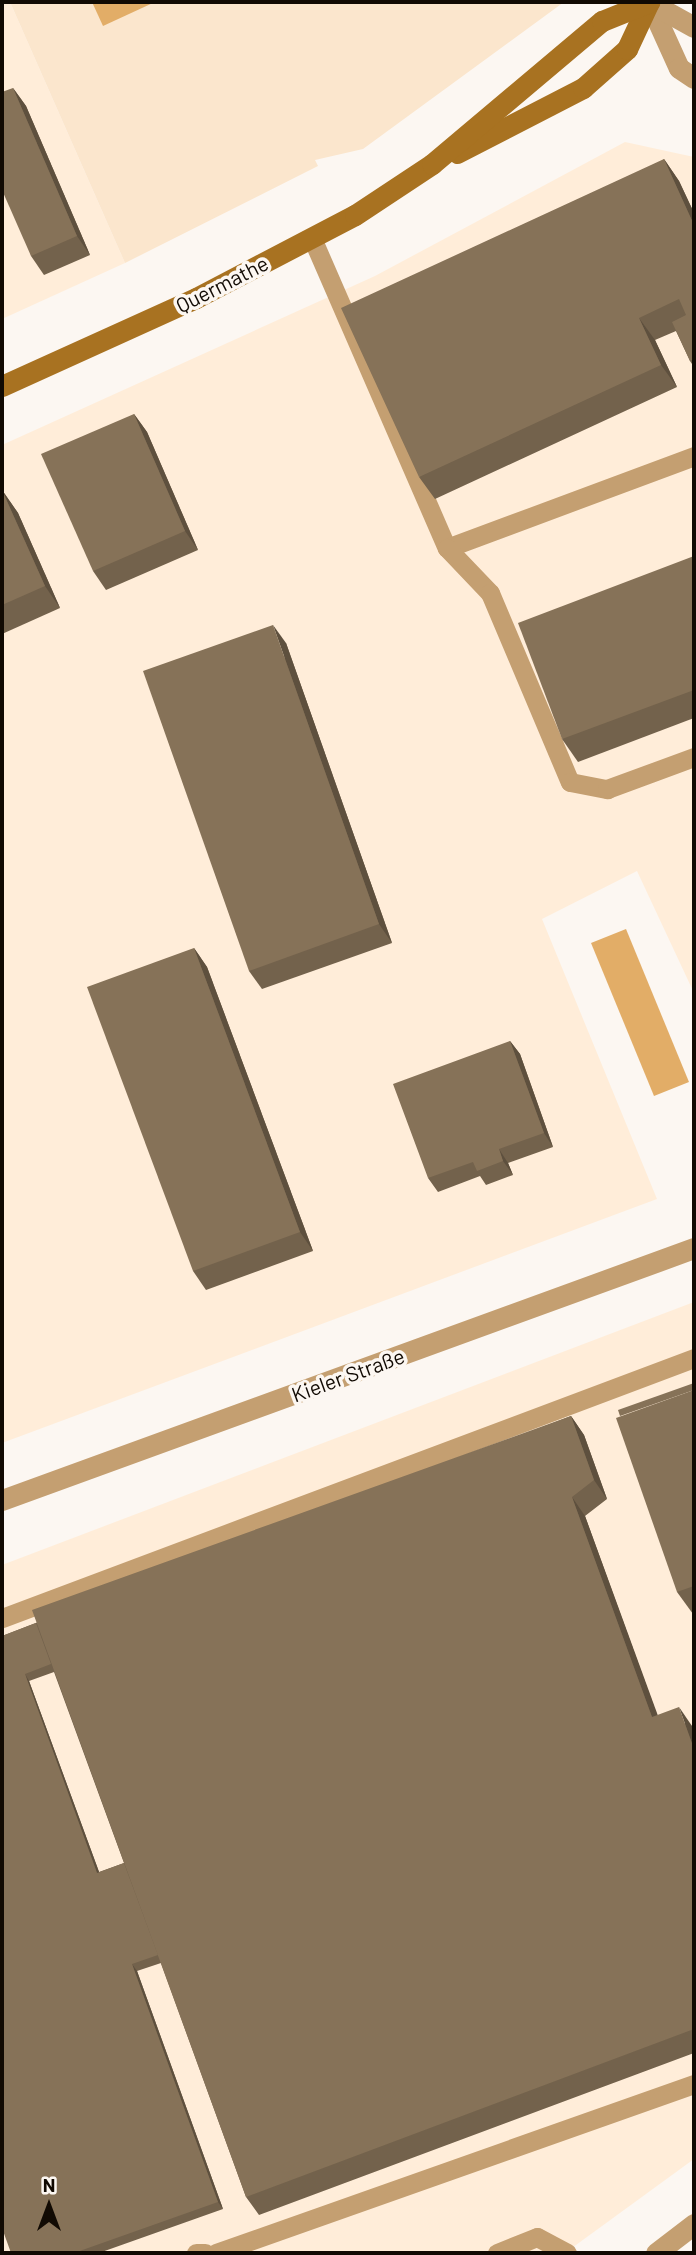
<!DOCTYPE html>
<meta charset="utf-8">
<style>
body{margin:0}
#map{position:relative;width:696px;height:2255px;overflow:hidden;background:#fcf7f2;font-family:Barlow,sans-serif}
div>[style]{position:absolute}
.built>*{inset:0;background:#ffedd9}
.green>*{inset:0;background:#fbe6cd}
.water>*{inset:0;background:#e2ad67}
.service>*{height:19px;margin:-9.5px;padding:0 9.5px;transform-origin:9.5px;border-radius:9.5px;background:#c49f71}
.minor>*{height:21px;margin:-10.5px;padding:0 10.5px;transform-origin:10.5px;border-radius:10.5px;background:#c49f71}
.secondary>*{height:21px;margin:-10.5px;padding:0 10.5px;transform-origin:10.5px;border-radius:10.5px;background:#a87221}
.wall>*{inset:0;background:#73624c}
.shaded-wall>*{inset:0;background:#5e503e}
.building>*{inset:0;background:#867258}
span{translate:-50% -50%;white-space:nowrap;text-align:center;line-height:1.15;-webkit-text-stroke:7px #fcf7f2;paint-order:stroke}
.street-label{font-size:21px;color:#110a03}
.frame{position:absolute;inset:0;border:4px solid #110a03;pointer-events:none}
.north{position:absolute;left:14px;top:2171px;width:70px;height:70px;-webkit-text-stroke:5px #fcf7f2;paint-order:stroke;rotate:0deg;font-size:19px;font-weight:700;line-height:28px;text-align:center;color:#110a03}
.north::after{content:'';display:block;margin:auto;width:24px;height:32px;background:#110a03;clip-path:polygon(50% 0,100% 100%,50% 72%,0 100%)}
</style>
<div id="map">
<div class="built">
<div style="clip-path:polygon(2px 2px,10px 2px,125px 263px,2px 319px)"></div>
<div style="clip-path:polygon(625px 142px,694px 157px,694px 993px,637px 871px,542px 919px,657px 1199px,2px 1443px,2px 445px,375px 276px)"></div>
<div style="clip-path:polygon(694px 1302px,694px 2159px,565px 2253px,2px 2253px,2px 1565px)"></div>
</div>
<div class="green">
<div style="clip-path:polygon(10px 2px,564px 2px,363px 149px,315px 160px,318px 166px,125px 263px)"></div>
</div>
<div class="water">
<div style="clip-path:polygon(92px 2px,155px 2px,103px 26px)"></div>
<div style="clip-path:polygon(626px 929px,689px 1082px,654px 1096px,591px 943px)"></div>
</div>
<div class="service">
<div style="left:312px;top:238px;width:338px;rotate:66.5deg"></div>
<div style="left:447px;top:548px;width:264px;rotate:-20.4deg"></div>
<div style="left:447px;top:548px;width:62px;rotate:46.3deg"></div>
<div style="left:490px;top:593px;width:205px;rotate:67.1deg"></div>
<div style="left:570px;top:782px;width:38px;rotate:11deg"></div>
<div style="left:607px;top:789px;width:93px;rotate:-20.2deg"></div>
<div style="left:2px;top:1618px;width:739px;rotate:-20.59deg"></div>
<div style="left:196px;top:2253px;width:9px"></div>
<div style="left:216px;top:2253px;width:507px;rotate:-19.47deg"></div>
<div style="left:497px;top:2253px;width:43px;rotate:-21.8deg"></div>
<div style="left:537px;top:2237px;width:34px;rotate:28deg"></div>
</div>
<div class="minor">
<div style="left:649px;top:2px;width:72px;rotate:65.6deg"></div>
<div style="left:679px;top:68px;width:18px;rotate:34deg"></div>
<div style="left:649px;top:2px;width:51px;rotate:29.1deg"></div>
<div style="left:2px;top:1500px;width:736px;rotate:-20.01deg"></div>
<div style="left:656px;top:2253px;width:48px;rotate:-37.3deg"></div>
</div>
<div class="secondary">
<div style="left:457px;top:153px;width:142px;rotate:-27.3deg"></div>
<div style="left:583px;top:88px;width:59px;rotate:-41.6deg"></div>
<div style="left:627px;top:49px;width:52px;rotate:-64.9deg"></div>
<div style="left:2px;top:386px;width:213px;rotate:-24.4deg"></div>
<div style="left:196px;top:298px;width:179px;rotate:-27.6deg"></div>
<div style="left:355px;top:215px;width:92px;rotate:-33.5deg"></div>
<div style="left:432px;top:164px;width:222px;rotate:-40.1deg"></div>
<div style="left:602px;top:21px;width:51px;rotate:-22deg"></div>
</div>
<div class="wall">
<div style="clip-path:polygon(13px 88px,26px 106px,90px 255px,44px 275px,31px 256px)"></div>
<div style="clip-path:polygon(664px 159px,679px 181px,694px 213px,694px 367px,690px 361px,676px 331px,655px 340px,677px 387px,435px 499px,419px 477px)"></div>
<div style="clip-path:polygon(134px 414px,147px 432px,198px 550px,106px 590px,93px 571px)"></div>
<div style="clip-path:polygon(2px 490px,18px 513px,60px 608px,2px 634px)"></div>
<div style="clip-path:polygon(694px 556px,694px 718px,578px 762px,562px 739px)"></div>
<div style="clip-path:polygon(286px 643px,392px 943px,262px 989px,249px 971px)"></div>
<div style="clip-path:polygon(194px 948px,207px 967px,313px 1251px,206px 1290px,193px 1271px)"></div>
<div style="clip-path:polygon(510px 1041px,520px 1054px,553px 1147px,508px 1163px,513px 1175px,486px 1185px,480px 1176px,438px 1192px,428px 1178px)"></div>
<div style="clip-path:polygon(694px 1383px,694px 1614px,693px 1614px,677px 1592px)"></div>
<div style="clip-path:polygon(evenodd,571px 1416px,584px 1435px,607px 1499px,585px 1516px,657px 1715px,692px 1726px,694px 1732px,694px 2053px,259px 2215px,246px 2197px,161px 1963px,137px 1971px,223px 2209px,99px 2253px,11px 2253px,2px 1636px,571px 1416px,54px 1672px,124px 1863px,99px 1872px,29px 1681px,54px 1672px)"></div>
</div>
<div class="shaded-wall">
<div style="clip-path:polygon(13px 88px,26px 106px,90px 255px,77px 236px)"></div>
<div style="clip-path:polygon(664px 159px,679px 181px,694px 213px,694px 225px)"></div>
<div style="clip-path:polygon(639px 318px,655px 340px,677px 387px,661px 365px)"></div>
<div style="clip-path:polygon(134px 414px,147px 432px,198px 550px,185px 531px)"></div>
<div style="clip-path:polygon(2px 490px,18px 513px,60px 608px,45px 586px)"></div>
<div style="clip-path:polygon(273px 625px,286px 643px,392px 943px,379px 924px)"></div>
<div style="clip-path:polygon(194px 948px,207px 967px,313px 1251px,300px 1232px)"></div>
<div style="clip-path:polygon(510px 1041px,520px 1054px,553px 1147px,544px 1133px)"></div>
<div style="clip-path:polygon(499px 1149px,508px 1163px,513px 1175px,503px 1161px)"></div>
<div style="clip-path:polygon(571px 1416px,584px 1435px,607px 1499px,594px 1480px)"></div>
<div style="clip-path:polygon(572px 1497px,585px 1516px,665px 1735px,652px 1717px)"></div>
<div style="clip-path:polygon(25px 1674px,29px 1681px,102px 1880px,97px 1873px)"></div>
<div style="clip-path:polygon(679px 1707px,692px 1726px,694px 1732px,694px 1749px)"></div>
<div style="clip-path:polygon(132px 1964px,137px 1971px,223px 2209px,218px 2202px)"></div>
</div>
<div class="building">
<div style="clip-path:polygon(13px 88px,77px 236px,31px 256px,2px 190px,2px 92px)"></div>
<div style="clip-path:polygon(664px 159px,694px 225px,694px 359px,690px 361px,672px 322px,686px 315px,679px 299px,639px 318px,661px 365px,419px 477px,341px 308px)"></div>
<div style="clip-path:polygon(134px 414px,185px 531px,93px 571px,41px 454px)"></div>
<div style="clip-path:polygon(2px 490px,45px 586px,2px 605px)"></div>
<div style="clip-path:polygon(694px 556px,694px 690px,562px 739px,518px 623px)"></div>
<div style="clip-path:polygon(273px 625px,379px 924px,249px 971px,143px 671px)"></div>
<div style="clip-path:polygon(194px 948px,300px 1232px,193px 1271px,87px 987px)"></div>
<div style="clip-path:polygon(510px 1041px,544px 1133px,499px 1149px,503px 1161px,477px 1171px,473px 1162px,428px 1178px,393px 1084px)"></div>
<div style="clip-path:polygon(694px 1383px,694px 1390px,620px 1416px,618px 1410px)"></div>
<div style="clip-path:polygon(694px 1390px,694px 1586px,677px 1592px,616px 1418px)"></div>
<div style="clip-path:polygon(571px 1416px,594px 1480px,572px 1497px,652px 1717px,679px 1707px,694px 1749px,694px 2029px,246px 2197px,32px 1610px)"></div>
<div style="clip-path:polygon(36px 1623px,51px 1664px,25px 1674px,97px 1873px,124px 1863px,158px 1955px,132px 1964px,218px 2202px,74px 2253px,11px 2253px,2px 2228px,2px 1636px)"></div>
</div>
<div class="street-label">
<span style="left:222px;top:284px;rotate:-27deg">Quermathe</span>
<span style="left:348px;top:1375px;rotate:-20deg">Kieler Straße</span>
</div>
<div class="frame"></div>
<div class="north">N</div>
</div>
